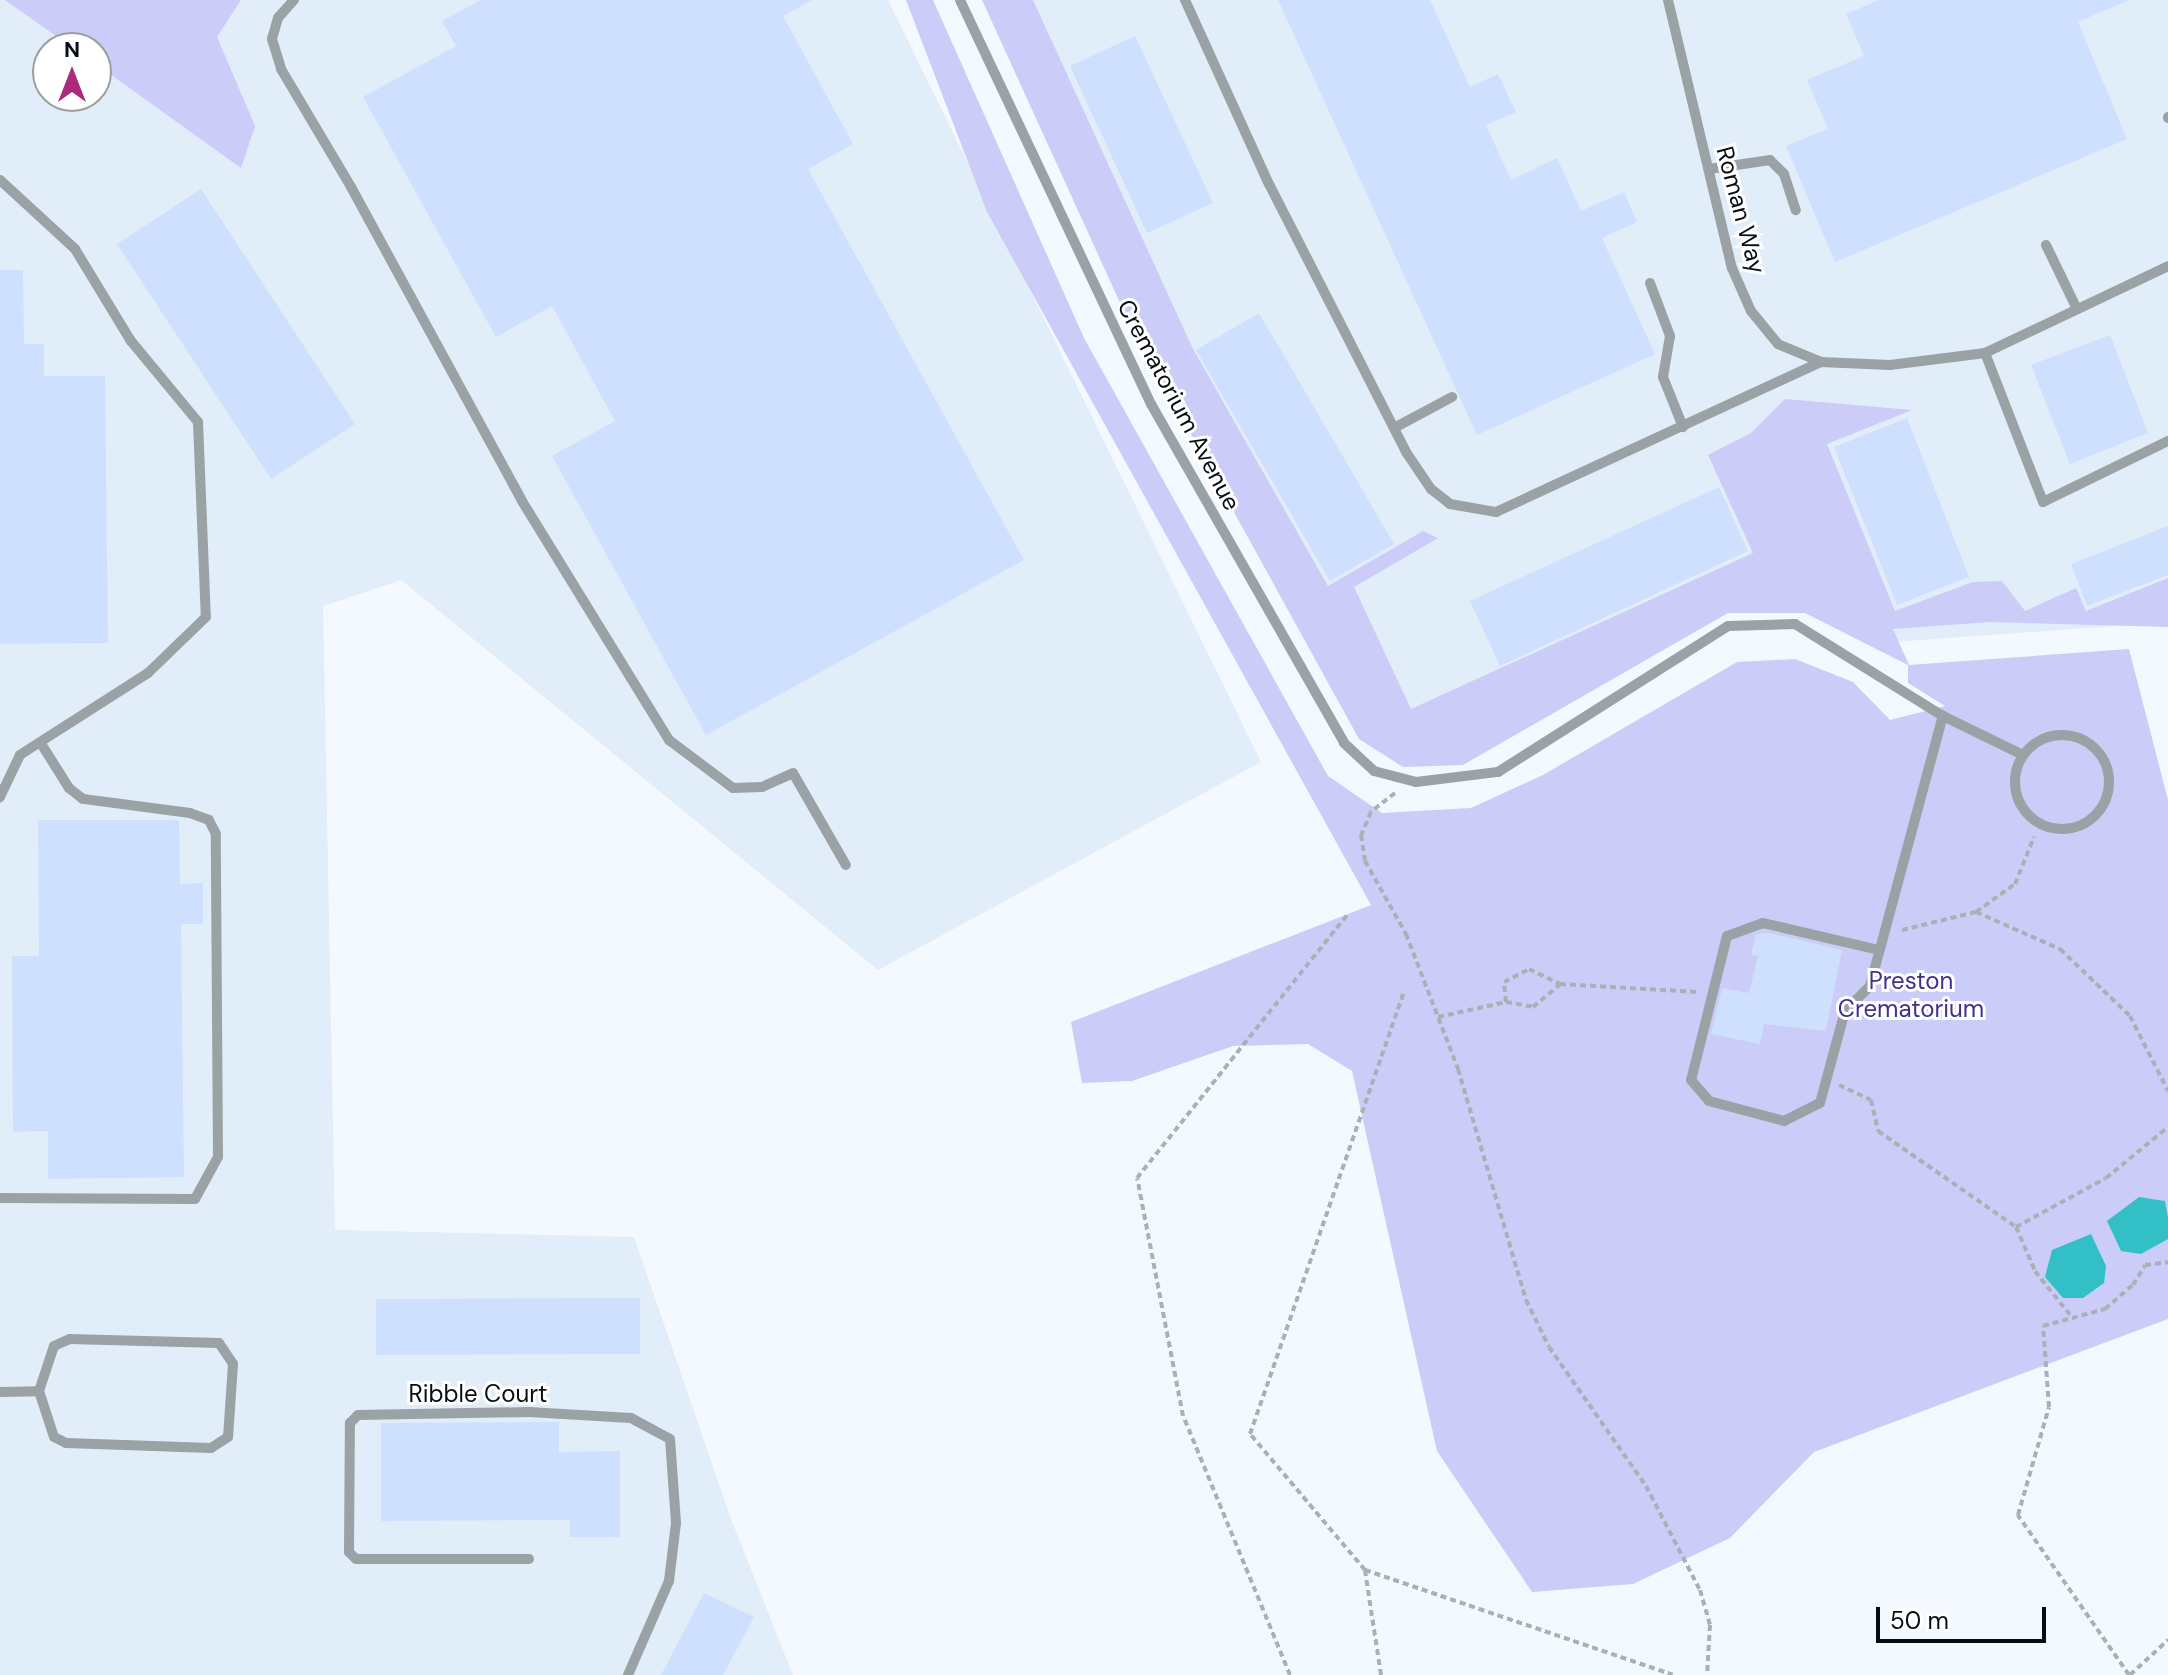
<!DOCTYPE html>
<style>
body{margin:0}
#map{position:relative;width:2168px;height:1675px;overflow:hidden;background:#f3f9ff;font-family:"DM Sans",sans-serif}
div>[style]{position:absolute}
.built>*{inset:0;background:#e1edf8}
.green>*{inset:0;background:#cbccf7}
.water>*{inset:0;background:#33bfc6}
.building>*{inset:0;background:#cfe0fe}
.path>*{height:4px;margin-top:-2px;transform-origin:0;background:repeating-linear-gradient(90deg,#aab0b5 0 6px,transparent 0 10px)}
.lane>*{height:10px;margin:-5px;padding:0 5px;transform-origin:5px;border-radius:5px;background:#9aa2a6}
.lane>.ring{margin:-5px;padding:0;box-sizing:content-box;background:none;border:10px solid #9aa2a6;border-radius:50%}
span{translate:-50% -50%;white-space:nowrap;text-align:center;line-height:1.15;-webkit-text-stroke:6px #fff;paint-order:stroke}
.street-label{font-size:24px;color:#080d11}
.park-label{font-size:24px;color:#3f318c}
.north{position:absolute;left:32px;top:32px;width:80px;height:80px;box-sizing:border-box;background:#fff;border:2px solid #9c9ea0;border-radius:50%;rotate:0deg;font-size:22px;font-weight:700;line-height:32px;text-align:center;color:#080d11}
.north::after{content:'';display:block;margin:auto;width:28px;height:36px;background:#ab2b7a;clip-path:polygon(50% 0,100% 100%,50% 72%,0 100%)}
.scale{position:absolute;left:1876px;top:1607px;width:170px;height:36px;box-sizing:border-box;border:4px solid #080d11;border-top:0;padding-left:10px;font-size:24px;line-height:28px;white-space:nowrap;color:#080d11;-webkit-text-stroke:6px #fff;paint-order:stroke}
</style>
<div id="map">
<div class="built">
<div style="clip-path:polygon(evenodd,0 0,888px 0,1261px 762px,878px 970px,401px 580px,323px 606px,335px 1230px,634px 1237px,731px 1519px,793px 1675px,0 1675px,0 0,48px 48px,96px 48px,96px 96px,48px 96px,48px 48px)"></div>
<div style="clip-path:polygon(1033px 0,2168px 0,2168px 622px,1866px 644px,1830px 563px,1391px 728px,1328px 586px,1193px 350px)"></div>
</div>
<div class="green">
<div style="clip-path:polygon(5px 0,241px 0,217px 37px,255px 126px,241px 168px,96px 64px,96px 48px,73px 48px)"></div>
<div style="clip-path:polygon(906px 0,933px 0,1084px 338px,1328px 776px,1382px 813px,1471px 808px,1543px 775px,1737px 662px,1795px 659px,1853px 682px,1890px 720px,1945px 706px,1908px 683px,1908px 665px,1805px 613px,1728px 613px,1463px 765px,1403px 767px,1359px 739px,1127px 318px,982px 0,1033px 0,1193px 349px,1328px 586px,1423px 531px,1438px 538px,1354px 587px,1411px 709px,1753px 553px,1708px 455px,1751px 433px,1785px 399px,1912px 410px,1827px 444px,1895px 611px,1973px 582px,2002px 581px,2025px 611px,2076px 588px,2086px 611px,2168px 578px,2168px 627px,1990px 622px,1893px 629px,1909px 665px,2129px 649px,2168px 800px,2168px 1319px,1814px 1452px,1730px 1538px,1633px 1584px,1532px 1592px,1437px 1451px,1352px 1071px,1308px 1044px,1233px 1046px,1132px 1081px,1082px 1083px,1071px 1022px,1371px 905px,987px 212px)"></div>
</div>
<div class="water">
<div style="clip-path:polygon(2139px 1197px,2165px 1201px,2168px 1218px,2168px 1239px,2141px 1254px,2121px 1251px,2107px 1221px)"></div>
<div style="clip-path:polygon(2091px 1234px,2106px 1266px,2104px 1283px,2083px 1298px,2063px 1298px,2045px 1277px,2052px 1250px)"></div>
</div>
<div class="building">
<div style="clip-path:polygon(481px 0,812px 0,783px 16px,853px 144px,808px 169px,1024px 560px,706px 735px,552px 456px,615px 421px,552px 306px,496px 337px,363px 97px,456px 46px,442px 21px)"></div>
<div style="clip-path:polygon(1278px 0,1430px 0,1470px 87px,1498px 74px,1516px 112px,1486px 125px,1511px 180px,1557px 158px,1581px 211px,1624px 192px,1637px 222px,1602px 238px,1655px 354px,1477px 435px)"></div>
<div style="clip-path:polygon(1879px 0,2129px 0,2078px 22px,2127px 139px,1835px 262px,1786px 146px,1828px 129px,1807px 80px,1864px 56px,1846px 14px)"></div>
<div style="clip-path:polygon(1135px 36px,1213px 203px,1147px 233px,1070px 66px)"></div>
<div style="clip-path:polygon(201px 189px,355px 424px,271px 479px,117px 244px)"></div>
<div style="clip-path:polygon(0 270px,23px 270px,24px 344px,44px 344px,44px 376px,105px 376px,108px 643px,0 644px)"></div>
<div style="clip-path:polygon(1259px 313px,1394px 544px,1330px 581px,1196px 350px)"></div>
<div style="clip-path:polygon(2110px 335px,2148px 433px,2070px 464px,2031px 365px)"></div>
<div style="clip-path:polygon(1907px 418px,1969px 577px,1897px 605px,1834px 447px)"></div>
<div style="clip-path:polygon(1719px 487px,1748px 551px,1500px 666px,1470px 601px)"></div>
<div style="clip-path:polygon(2168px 526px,2168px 575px,2087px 606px,2071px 564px)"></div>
<div style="clip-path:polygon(38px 820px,179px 820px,180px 884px,203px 883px,203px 924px,181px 924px,184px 1177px,48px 1179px,48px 1131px,13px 1132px,12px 956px,39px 956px)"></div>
<div style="clip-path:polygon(1769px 933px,1842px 950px,1826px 1031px,1764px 1024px,1760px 1044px,1711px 1034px,1722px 988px,1749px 993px,1758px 956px,1751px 955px,1756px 934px)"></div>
<div style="clip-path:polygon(640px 1298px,640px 1354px,376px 1355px,376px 1299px)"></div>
<div style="clip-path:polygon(559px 1422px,559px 1452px,620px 1451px,620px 1537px,570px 1537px,570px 1520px,381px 1521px,381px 1423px)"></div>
<div style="clip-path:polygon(704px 1593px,754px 1617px,723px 1675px,661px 1675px)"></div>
</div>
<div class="path">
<div style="left:1395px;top:793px;width:31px;rotate:142deg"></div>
<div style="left:1371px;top:812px;width:25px;rotate:113deg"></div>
<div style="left:1361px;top:835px;width:26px;rotate:81deg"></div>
<div style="left:1365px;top:861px;width:84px;rotate:60.7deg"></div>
<div style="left:1406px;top:934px;width:145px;rotate:68.9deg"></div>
<div style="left:1458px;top:1069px;width:241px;rotate:73.6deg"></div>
<div style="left:1526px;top:1300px;width:52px;rotate:63.9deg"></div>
<div style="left:1549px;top:1347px;width:169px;rotate:55.1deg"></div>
<div style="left:1646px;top:1486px;width:117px;rotate:62.6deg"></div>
<div style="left:1700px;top:1590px;width:36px;rotate:74deg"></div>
<div style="left:1710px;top:1625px;width:50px;rotate:93.4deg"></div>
<div style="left:1976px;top:912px;width:48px;rotate:-35.7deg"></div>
<div style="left:2015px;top:884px;width:51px;rotate:-68deg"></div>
<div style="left:1902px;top:930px;width:76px;rotate:-13.7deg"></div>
<div style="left:1976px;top:912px;width:92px;rotate:23.8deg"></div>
<div style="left:2060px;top:949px;width:97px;rotate:43.7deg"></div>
<div style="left:2130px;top:1016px;width:84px;rotate:63.1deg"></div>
<div style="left:1506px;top:1002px;width:20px;rotate:-96deg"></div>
<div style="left:1504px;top:982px;width:28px;rotate:-27deg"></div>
<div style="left:1529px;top:969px;width:34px;rotate:26deg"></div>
<div style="left:1560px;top:984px;width:138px;rotate:3.3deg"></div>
<div style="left:1438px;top:1017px;width:70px;rotate:-12.4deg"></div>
<div style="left:1506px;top:1002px;width:27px;rotate:10deg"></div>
<div style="left:1533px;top:1007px;width:35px;rotate:-40deg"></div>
<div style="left:1839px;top:1085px;width:35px;rotate:25deg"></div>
<div style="left:1871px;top:1100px;width:32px;rotate:77deg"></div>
<div style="left:1878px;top:1131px;width:168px;rotate:34.8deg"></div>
<div style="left:2016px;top:1227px;width:48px;rotate:66.6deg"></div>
<div style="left:2035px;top:1271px;width:56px;rotate:51.5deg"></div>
<div style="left:2016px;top:1227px;width:102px;rotate:-28.6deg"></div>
<div style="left:2106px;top:1178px;width:80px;rotate:-39.4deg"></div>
<div style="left:1365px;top:1570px;width:325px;rotate:18.8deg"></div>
<div style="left:1290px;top:1675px;width:280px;rotate:-112.4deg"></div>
<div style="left:1183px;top:1416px;width:242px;rotate:-100.9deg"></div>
<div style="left:1137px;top:1178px;width:337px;rotate:-51.4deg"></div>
<div style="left:1381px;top:1675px;width:106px;rotate:-98.7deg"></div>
<div style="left:1365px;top:1570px;width:178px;rotate:-130.2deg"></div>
<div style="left:1250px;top:1434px;width:468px;rotate:-70.8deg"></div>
<div style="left:2129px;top:1675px;width:195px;rotate:-124.8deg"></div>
<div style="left:2018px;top:1515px;width:112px;rotate:-74deg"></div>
<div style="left:2049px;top:1407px;width:81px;rotate:-94.2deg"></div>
<div style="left:2043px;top:1326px;width:64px;rotate:-15.3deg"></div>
<div style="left:2105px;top:1309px;width:37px;rotate:-41deg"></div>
<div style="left:2133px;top:1285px;width:23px;rotate:-59deg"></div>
<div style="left:2145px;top:1265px;width:23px;rotate:-7deg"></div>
<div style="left:2130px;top:1675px;width:52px;rotate:-42.6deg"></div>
</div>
<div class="lane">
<div style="left:294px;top:0;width:24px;rotate:132deg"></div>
<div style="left:278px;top:18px;width:22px;rotate:106deg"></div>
<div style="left:272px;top:39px;width:31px;rotate:73deg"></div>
<div style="left:281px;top:69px;width:137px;rotate:59.3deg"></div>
<div style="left:351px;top:187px;width:358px;rotate:61.4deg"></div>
<div style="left:522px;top:501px;width:281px;rotate:58.4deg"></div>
<div style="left:669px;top:740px;width:80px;rotate:36.9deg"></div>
<div style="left:733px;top:788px;width:29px;rotate:-2deg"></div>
<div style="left:762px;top:787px;width:34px;rotate:-24deg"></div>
<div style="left:793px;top:773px;width:106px;rotate:60.1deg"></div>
<div style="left:960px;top:0;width:447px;rotate:64.7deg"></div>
<div style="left:1151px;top:404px;width:390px;rotate:60.3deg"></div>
<div style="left:1344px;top:743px;width:41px;rotate:43deg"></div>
<div style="left:1374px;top:771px;width:43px;rotate:14.7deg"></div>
<div style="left:1416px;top:782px;width:83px;rotate:-7deg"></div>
<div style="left:1498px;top:772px;width:272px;rotate:-32.4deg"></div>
<div style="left:1728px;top:626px;width:67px;rotate:-1.7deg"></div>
<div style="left:1795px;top:624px;width:174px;rotate:31.9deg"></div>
<div style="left:1943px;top:716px;width:89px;rotate:26deg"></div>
<div style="left:1185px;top:0;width:202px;rotate:65.5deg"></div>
<div style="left:1269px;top:184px;width:301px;rotate:62.9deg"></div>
<div style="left:1406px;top:452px;width:45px;rotate:56deg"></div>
<div style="left:1431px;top:489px;width:24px;rotate:38deg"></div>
<div style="left:1450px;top:504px;width:47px;rotate:9.9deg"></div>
<div style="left:1496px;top:512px;width:358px;rotate:-24.8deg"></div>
<div style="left:1668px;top:0;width:276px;rotate:76.6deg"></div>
<div style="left:1732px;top:268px;width:47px;rotate:66.2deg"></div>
<div style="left:1751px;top:311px;width:43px;rotate:50.7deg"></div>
<div style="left:1778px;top:344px;width:47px;rotate:22.7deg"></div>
<div style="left:1821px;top:362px;width:69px;rotate:2.5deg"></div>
<div style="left:1890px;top:365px;width:96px;rotate:-7.2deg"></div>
<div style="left:1985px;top:353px;width:203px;rotate:-25.4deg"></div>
<div style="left:2168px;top:117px;width:1px;rotate:90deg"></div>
<div style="left:1709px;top:169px;width:62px;rotate:-8.4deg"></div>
<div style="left:1770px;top:160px;width:20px;rotate:45deg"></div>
<div style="left:1784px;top:174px;width:38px;rotate:72deg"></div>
<div style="left:0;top:180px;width:102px;rotate:42.6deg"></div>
<div style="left:75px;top:249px;width:108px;rotate:58.7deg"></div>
<div style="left:131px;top:341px;width:105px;rotate:50.4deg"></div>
<div style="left:198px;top:422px;width:195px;rotate:87.7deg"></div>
<div style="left:206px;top:617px;width:81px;rotate:136deg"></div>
<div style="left:148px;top:673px;width:152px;rotate:147.4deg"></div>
<div style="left:20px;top:755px;width:47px;rotate:115.5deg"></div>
<div style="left:2046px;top:245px;width:71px;rotate:64.2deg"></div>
<div style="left:1650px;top:283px;width:57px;rotate:69.3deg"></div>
<div style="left:1670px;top:336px;width:42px;rotate:99.7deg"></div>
<div style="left:1663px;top:377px;width:54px;rotate:68.2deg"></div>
<div style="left:1985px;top:353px;width:160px;rotate:68.7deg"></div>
<div style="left:2043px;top:502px;width:139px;rotate:-26deg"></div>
<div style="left:1394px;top:428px;width:66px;rotate:-28.1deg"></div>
<div class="ring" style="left:2015px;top:735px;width:84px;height:84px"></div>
<div style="left:1879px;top:950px;width:119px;rotate:-166.9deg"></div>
<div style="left:1763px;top:923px;width:38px;rotate:160deg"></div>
<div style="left:1727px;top:936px;width:148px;rotate:104deg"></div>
<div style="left:1691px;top:1080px;width:28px;rotate:49deg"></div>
<div style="left:1709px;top:1101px;width:78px;rotate:14.9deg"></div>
<div style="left:1784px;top:1121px;width:40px;rotate:-26.6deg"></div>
<div style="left:1820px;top:1103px;width:95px;rotate:-74.8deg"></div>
<div style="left:1845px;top:1011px;width:35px;rotate:-45deg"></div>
<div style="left:1870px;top:986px;width:280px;rotate:-74.9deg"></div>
<div style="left:0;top:1198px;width:195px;rotate:0.3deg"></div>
<div style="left:195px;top:1199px;width:48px;rotate:-61.3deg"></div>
<div style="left:218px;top:1157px;width:323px;rotate:-90.4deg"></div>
<div style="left:216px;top:834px;width:16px;rotate:-117deg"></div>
<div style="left:209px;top:820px;width:20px;rotate:-160deg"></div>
<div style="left:190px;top:813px;width:108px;rotate:-172.5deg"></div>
<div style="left:83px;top:799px;width:18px;rotate:-142deg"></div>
<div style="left:69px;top:788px;width:54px;rotate:-122.2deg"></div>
<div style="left:70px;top:1339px;width:149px;rotate:1.5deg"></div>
<div style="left:219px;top:1343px;width:25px;rotate:56deg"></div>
<div style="left:233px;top:1364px;width:73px;rotate:93.9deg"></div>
<div style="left:228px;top:1437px;width:20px;rotate:147deg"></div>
<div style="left:211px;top:1448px;width:145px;rotate:-178deg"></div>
<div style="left:66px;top:1443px;width:13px;rotate:-153deg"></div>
<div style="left:54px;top:1437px;width:48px;rotate:-108.1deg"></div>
<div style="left:39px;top:1391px;width:47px;rotate:-71.6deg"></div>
<div style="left:54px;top:1346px;width:17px;rotate:-24deg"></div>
<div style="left:0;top:1392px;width:39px;rotate:-1deg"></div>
<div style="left:529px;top:1559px;width:173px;rotate:180deg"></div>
<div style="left:356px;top:1559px;width:10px;rotate:-135deg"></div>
<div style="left:349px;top:1552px;width:129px;rotate:-89.6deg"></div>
<div style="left:350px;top:1423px;width:11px;rotate:-45deg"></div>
<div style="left:358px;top:1415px;width:171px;rotate:-1deg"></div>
<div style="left:529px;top:1412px;width:102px;rotate:3.4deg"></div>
<div style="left:631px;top:1418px;width:44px;rotate:28.3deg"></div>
<div style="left:670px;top:1439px;width:84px;rotate:85.9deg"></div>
<div style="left:676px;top:1523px;width:58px;rotate:96.9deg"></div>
<div style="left:669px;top:1581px;width:103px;rotate:113.6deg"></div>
</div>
<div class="street-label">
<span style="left:1741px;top:210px;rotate:75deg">Roman Way</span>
<span style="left:1179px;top:405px;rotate:62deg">Crematorium Avenue</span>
<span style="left:478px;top:1394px">Ribble Court</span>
</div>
<div class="park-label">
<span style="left:1911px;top:995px">Preston<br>Crematorium</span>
</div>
<div class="north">N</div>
<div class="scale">50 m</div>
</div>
